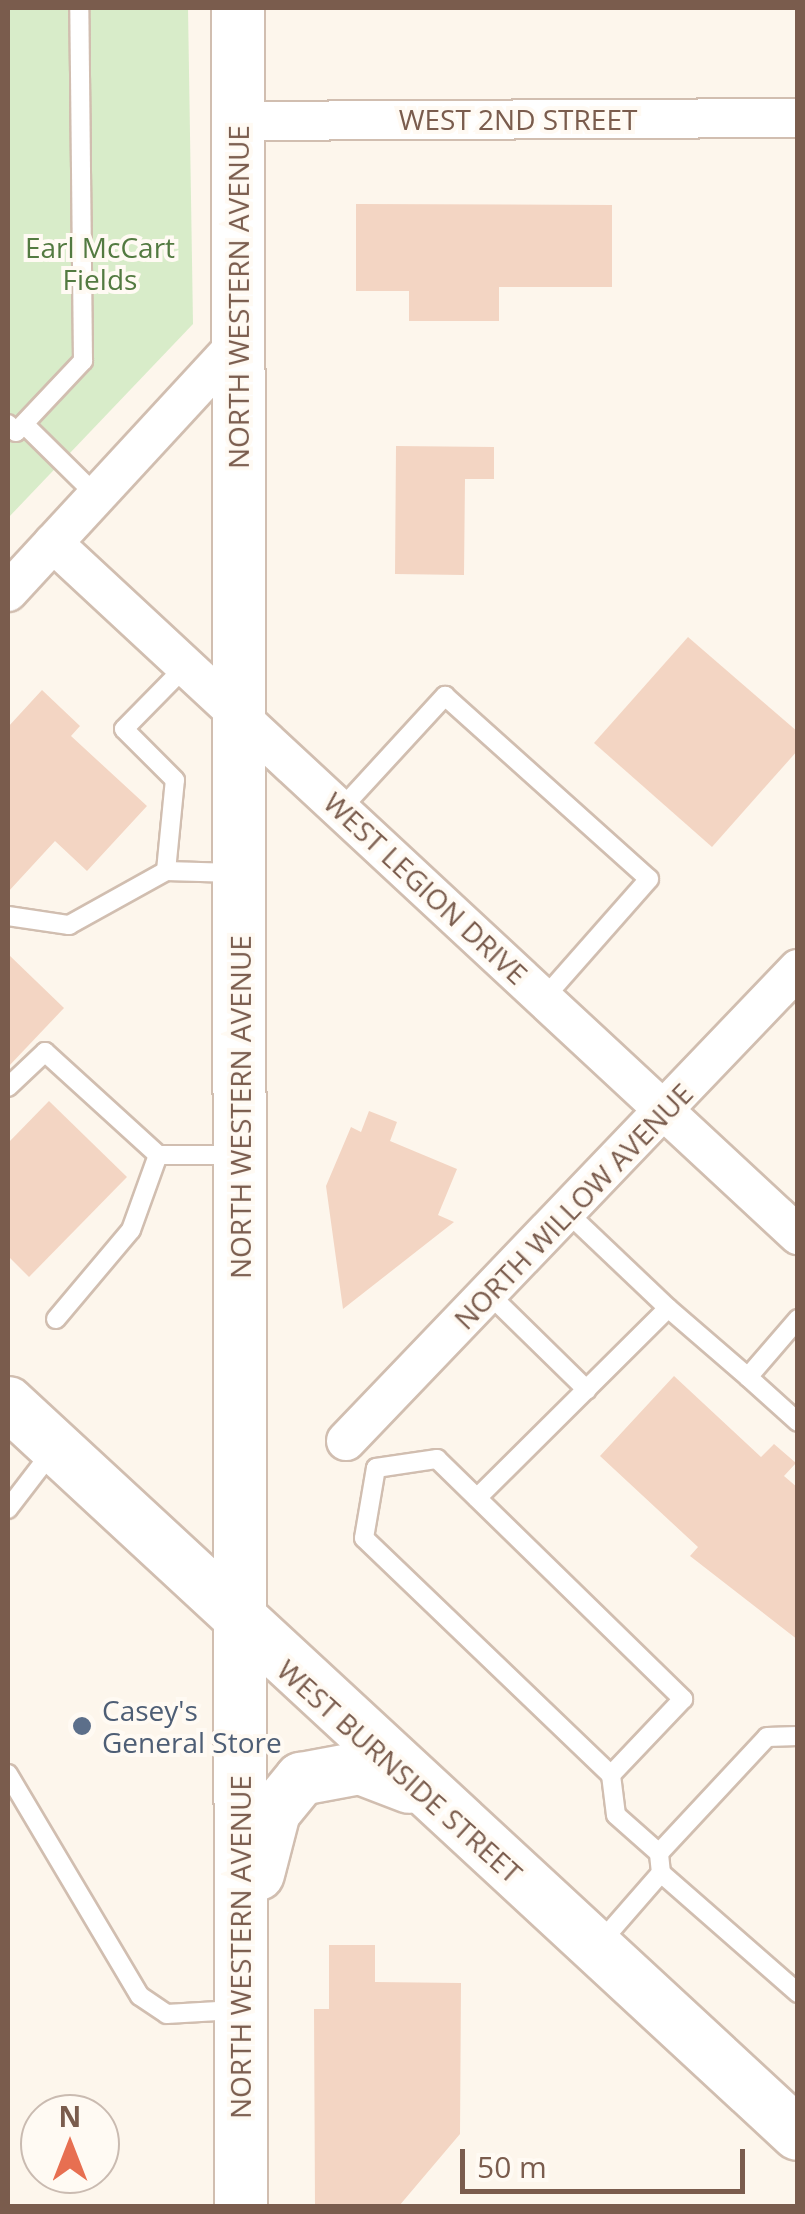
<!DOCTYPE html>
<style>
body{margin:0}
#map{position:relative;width:805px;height:2214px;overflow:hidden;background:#fdf6ec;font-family:"Open Sans",sans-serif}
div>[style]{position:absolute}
.green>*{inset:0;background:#d8ecc9}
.building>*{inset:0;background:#f3d5c3}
.roads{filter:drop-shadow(2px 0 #d1beb0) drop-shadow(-2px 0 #d1beb0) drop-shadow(0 2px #d1beb0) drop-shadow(0 -2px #d1beb0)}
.lane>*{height:18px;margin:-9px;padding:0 9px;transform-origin:9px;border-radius:9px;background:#fff}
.street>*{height:38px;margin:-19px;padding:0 19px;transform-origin:19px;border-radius:19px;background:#fff}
.secondary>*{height:52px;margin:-26px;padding:0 26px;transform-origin:26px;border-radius:26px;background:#fff}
.dots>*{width:28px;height:28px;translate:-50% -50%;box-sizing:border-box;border:5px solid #fffaf3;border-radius:50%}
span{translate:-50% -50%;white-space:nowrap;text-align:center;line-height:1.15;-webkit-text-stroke:8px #fffaf3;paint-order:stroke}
.street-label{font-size:28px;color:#7a5c4d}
.park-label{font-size:28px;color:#537a41}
.service-label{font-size:28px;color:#4e5e75}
.left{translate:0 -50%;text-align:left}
.frame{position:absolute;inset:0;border:10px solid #7a5c4d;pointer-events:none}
.north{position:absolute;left:20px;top:2094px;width:100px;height:100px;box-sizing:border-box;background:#fffaf3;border:2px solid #cabbb1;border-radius:50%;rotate:0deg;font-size:28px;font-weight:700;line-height:40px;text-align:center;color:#7a5c4d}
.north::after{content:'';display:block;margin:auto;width:35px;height:45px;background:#e76f51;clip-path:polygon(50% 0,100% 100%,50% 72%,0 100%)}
.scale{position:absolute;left:460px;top:2149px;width:285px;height:45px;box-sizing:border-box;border:5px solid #7a5c4d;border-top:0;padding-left:12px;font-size:30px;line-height:35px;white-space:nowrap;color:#7a5c4d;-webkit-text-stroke:8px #fffaf3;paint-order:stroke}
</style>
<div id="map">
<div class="green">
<div style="clip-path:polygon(8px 8px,188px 8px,193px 324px,8px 518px)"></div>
</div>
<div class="building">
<div style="clip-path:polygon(356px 204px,612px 205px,612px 287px,499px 287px,499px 321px,409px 321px,409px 291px,356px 291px)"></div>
<div style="clip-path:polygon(396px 446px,494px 447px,494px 479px,465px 479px,464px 575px,395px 574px)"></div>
<div style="clip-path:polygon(688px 637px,798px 732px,798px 750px,712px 847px,594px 743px)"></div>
<div style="clip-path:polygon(42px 690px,80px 726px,71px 736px,147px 806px,87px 871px,55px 841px,8px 892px,8px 727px)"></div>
<div style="clip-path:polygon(8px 954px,64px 1008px,8px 1067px)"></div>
<div style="clip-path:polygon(49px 1101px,127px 1177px,29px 1277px,8px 1256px,8px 1143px)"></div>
<div style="clip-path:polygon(369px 1111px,397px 1122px,390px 1141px,457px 1169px,438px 1215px,454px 1222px,343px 1309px,326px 1186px,351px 1127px,361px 1132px)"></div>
<div style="clip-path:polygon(674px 1376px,761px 1457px,774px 1444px,796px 1463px,784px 1476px,798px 1488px,798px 1640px,690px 1556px,698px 1547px,600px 1456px)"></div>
<div style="clip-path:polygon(329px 1945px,375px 1945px,375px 1982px,461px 1983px,460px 2134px,399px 2206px,315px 2206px,314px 2009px,329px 2009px)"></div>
</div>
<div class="roads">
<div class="lane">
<div style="left:8px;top:424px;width:11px;rotate:45deg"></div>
<div style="left:16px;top:432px;width:98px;rotate:-46.7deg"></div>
<div style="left:83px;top:361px;width:353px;rotate:-90.6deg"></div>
<div style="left:24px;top:424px;width:103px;rotate:44.6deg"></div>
<div style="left:341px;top:809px;width:154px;rotate:-47.4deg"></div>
<div style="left:445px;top:696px;width:274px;rotate:41.9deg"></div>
<div style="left:649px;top:879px;width:159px;rotate:131.4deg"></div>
<div style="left:166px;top:871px;width:91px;rotate:-84.4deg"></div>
<div style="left:175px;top:780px;width:72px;rotate:-135deg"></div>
<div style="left:124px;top:729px;width:88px;rotate:-45.5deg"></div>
<div style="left:8px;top:916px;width:62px;rotate:8.4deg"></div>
<div style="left:69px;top:925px;width:111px;rotate:-29.1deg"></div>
<div style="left:166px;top:871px;width:69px;rotate:1.7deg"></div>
<div style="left:8px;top:1087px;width:51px;rotate:-43.4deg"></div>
<div style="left:45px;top:1052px;width:153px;rotate:42.3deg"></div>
<div style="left:158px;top:1155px;width:76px"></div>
<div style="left:489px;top:1294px;width:137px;rotate:44.4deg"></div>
<div style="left:668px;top:1308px;width:106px;rotate:40.8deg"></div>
<div style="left:748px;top:1377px;width:77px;rotate:-49.2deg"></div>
<div style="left:56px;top:1319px;width:116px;rotate:-49.9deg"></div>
<div style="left:131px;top:1230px;width:80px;rotate:-70.2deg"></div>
<div style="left:748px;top:1377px;width:67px;rotate:42deg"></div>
<div style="left:437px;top:1459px;width:344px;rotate:44.3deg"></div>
<div style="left:683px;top:1699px;width:105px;rotate:133.5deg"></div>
<div style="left:611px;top:1775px;width:342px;rotate:-136.2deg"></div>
<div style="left:364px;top:1538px;width:71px;rotate:-80.3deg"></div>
<div style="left:376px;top:1468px;width:62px;rotate:-8.4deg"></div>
<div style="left:477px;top:1498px;width:269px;rotate:-44.8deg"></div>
<div style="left:668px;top:1308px;width:138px;rotate:-136.5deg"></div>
<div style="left:8px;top:1509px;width:76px;rotate:-52.5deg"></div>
<div style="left:8px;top:1774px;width:258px;rotate:59.3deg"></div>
<div style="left:140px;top:1996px;width:32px;rotate:34deg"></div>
<div style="left:167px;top:2014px;width:68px;rotate:-3.4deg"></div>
<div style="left:611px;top:1775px;width:40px;rotate:82.9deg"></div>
<div style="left:616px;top:1815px;width:57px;rotate:41.5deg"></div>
<div style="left:661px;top:1873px;width:20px;rotate:-96deg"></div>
<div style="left:659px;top:1853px;width:158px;rotate:-47deg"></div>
<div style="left:767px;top:1737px;width:31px;rotate:-2deg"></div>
<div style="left:599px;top:1944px;width:94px;rotate:-48.9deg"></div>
<div style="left:661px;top:1873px;width:182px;rotate:41.2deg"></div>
</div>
<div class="street">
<div style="left:238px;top:121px;width:560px;rotate:-0.31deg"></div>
<div style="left:53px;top:543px;width:1017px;rotate:42.89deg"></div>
<div style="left:8px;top:592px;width:339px;rotate:-47.3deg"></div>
<div style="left:346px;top:1441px;width:654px;rotate:-46.24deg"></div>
</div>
<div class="secondary">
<div style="left:238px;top:8px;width:2198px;rotate:89.92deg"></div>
<div style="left:8px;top:1403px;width:1076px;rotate:42.78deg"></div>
<div style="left:258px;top:1874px;width:64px;rotate:-75.5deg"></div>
<div style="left:274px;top:1812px;width:43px;rotate:-50.7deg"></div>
<div style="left:301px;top:1779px;width:60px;rotate:-10.6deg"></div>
<div style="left:360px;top:1768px;width:53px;rotate:20.8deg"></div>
</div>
</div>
<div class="dots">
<div style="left:82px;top:1726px;background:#5c6f8a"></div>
</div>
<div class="street-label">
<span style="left:518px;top:119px">WEST 2ND STREET</span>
<span style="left:238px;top:297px;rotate:-90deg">NORTH WESTERN AVENUE</span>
<span style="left:426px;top:888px;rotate:43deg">WEST LEGION DRIVE</span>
<span style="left:240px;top:1107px;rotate:-90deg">NORTH WESTERN AVENUE</span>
<span style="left:573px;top:1206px;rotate:-46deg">NORTH WILLOW AVENUE</span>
<span style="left:400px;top:1771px;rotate:42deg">WEST BURNSIDE STREET</span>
<span style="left:240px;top:1947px;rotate:-90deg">NORTH WESTERN AVENUE</span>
</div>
<div class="park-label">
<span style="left:100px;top:263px">Earl McCart<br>Fields</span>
</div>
<div class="service-label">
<span class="left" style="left:102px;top:1726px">Casey's<br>General Store</span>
</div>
<div class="frame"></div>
<div class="north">N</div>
<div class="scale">50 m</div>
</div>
